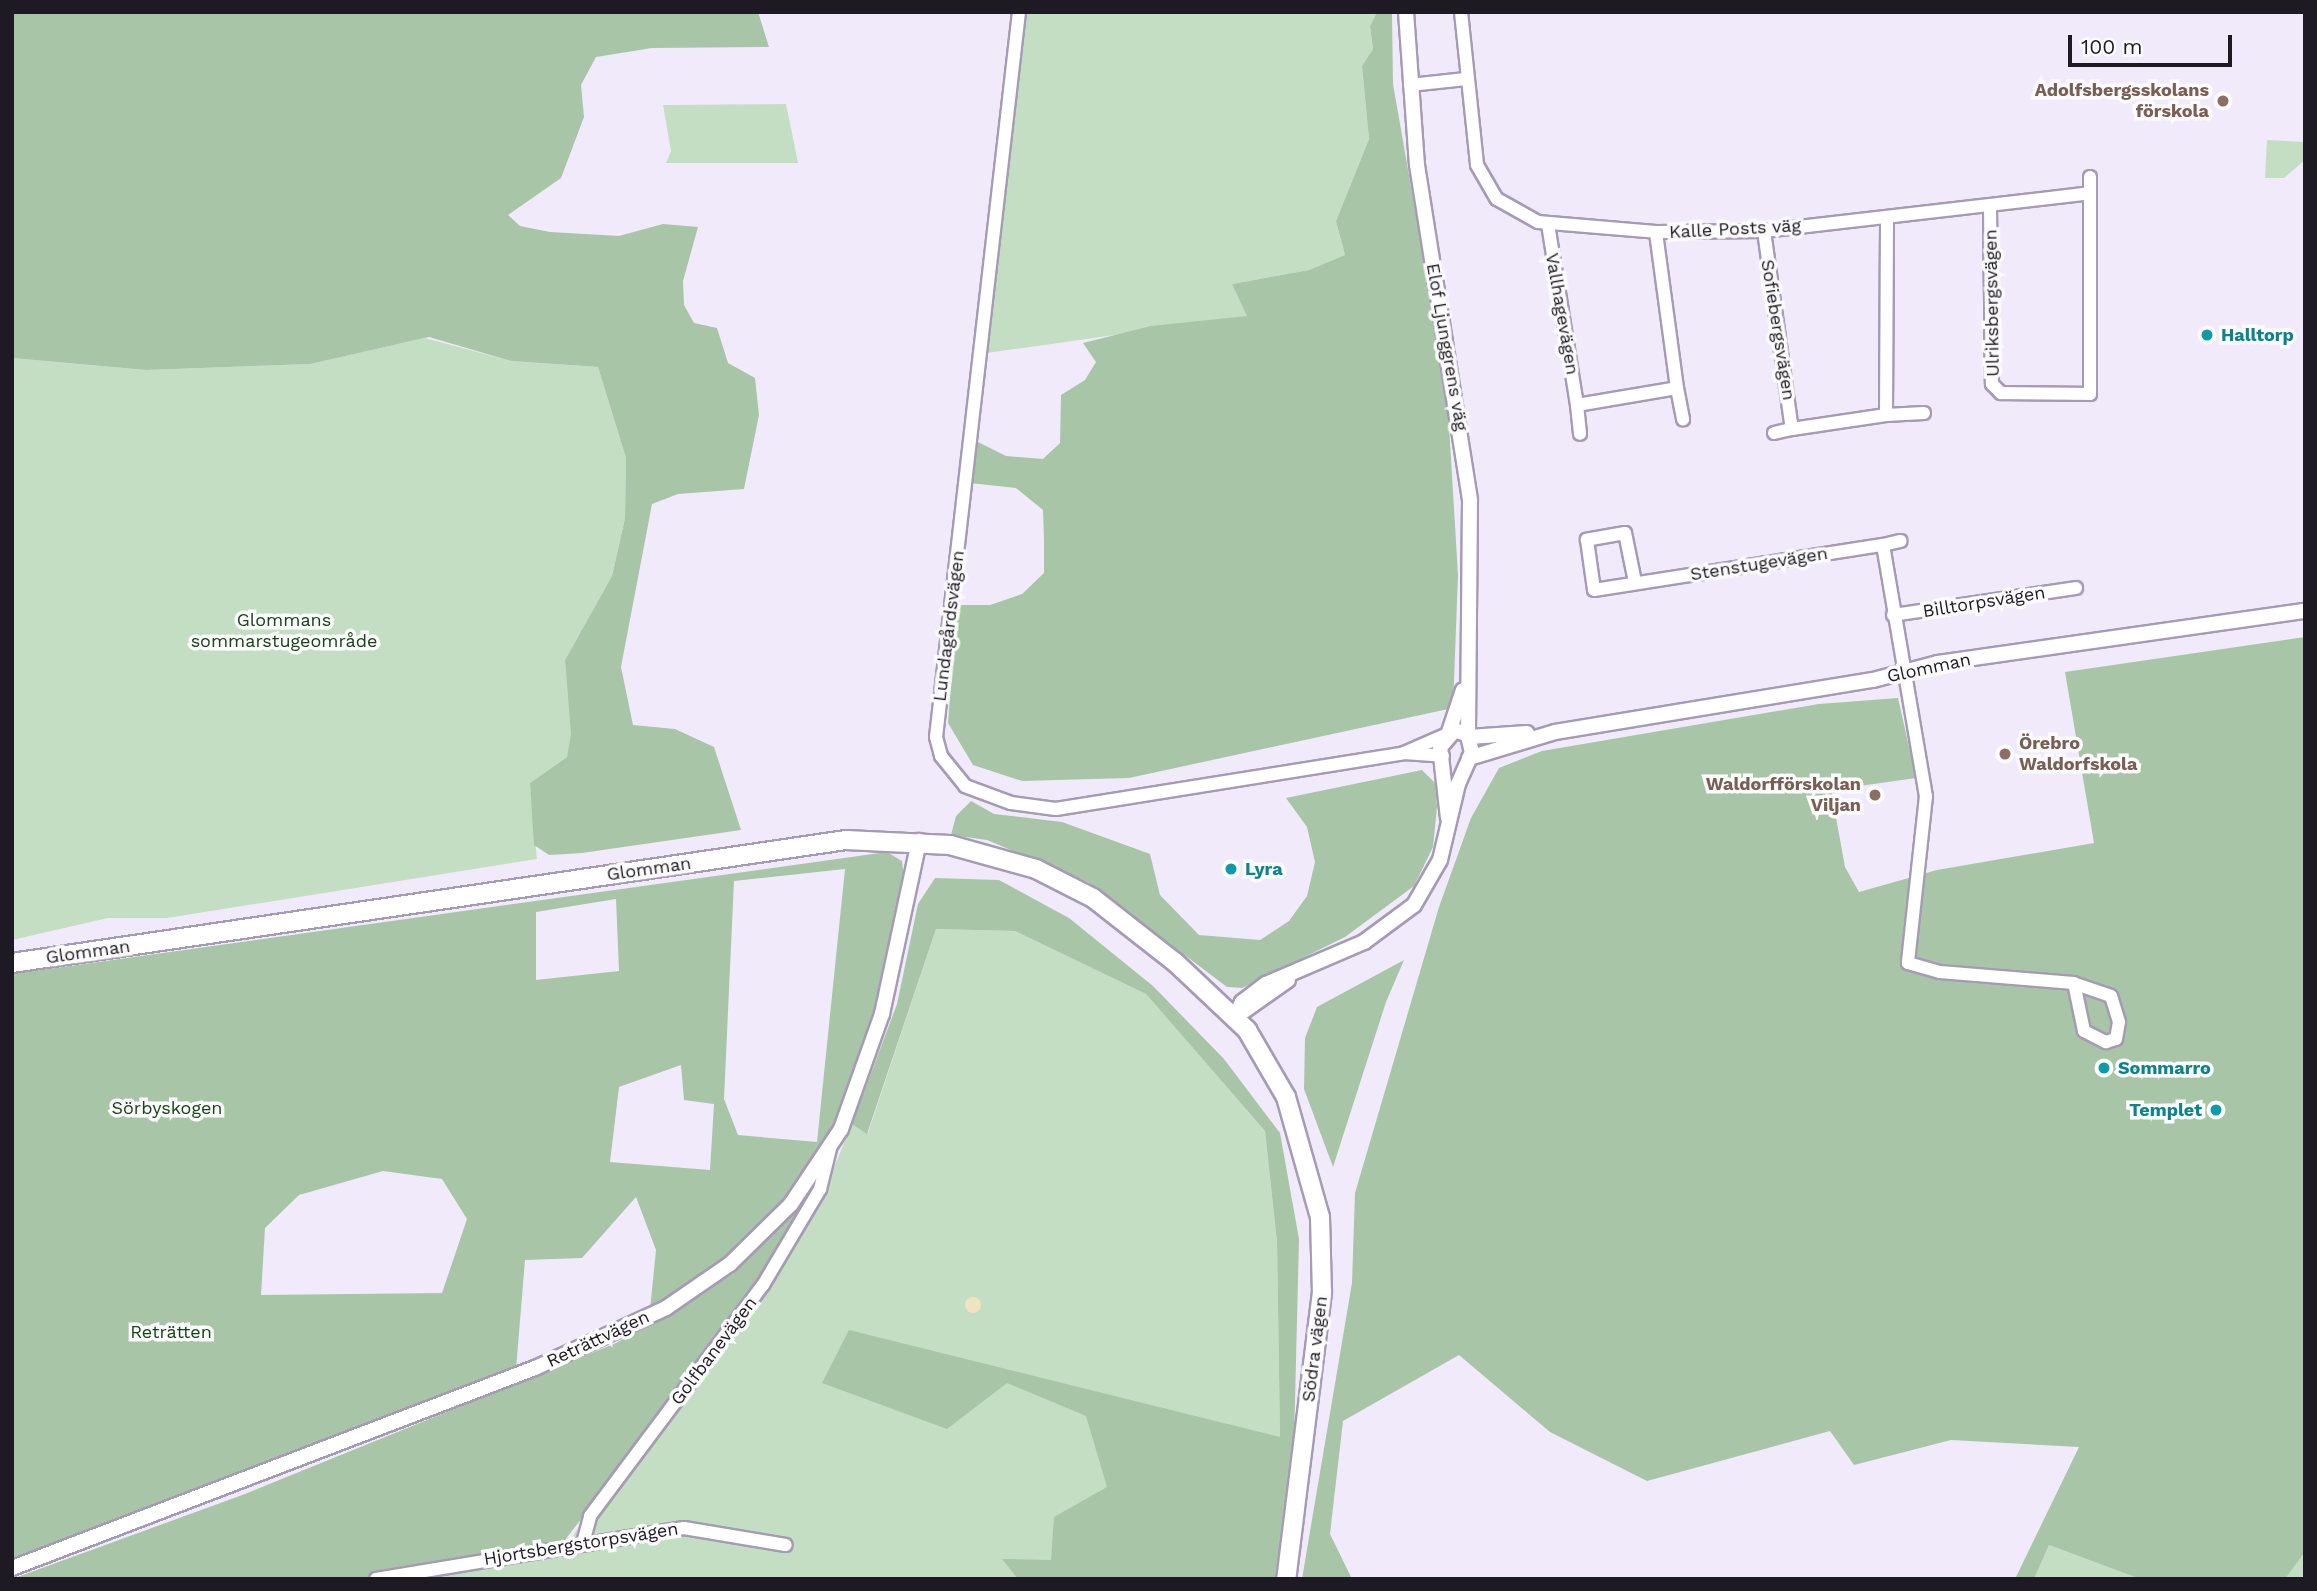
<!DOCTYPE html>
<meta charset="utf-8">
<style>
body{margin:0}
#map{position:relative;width:2317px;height:1591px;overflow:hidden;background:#f1eafb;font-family:"Work Sans",sans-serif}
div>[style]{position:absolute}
.green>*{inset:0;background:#c4dec3}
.forest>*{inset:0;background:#a8c5a7}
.sand>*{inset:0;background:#eee4bf}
.round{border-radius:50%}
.roads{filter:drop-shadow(2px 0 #a69bb5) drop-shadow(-2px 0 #a69bb5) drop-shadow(0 2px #a69bb5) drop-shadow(0 -2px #a69bb5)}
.minor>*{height:12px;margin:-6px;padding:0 6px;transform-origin:6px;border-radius:6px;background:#fff}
.tertiary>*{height:14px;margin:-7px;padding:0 7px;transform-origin:7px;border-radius:7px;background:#fff}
.secondary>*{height:18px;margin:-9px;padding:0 9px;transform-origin:9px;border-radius:9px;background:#fff}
.dots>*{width:19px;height:19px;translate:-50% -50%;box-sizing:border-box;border:4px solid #fbfbfb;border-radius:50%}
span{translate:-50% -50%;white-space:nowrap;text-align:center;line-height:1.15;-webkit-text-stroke:7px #fbfbfb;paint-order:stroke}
.education-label{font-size:18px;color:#785e54;font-weight:700}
.right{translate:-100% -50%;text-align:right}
.left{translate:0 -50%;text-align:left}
.street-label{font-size:18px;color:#1e1a23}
.culture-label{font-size:18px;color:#0d838f;font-weight:700}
.park-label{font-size:18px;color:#184219}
.frame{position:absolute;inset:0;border:14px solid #1e1a23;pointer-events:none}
.scale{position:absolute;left:2068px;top:35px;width:164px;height:32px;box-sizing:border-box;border:4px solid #1e1a23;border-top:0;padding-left:9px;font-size:21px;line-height:24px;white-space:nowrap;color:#1e1a23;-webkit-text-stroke:5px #fbfbfb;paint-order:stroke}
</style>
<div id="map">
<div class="green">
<div style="clip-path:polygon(1025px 12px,1377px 12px,1370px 26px,1373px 49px,1362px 66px,1369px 139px,1336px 221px,1345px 255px,1309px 270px,1232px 284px,1248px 316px,987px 353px)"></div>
<div style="clip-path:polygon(786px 104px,798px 163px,666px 163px,671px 151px,663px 105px)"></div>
<div style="clip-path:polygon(2267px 140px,2305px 142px,2305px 160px,2284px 178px,2265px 178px)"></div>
<div style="clip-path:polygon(425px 338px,511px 361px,598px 367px,626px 458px,625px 518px,612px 576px,565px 660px,572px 734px,567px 757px,530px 783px,537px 859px,167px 918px,108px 918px,12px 940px,12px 358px,146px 370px,309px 364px)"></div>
<div style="clip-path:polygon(936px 929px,1015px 931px,1146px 994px,1265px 1131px,1277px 1242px,1280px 1438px,1262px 1579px,428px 1579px,566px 1545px,827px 1184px,852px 1124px,868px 1133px)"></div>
<div style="clip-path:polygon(2049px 1545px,2140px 1579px,2034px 1579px)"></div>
<div style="clip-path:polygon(2305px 1552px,2305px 1579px,2285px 1579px)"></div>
</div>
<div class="forest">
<div style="clip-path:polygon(12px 12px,758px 12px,769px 47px,652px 48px,596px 57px,581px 85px,584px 117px,561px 178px,508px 215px,520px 226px,550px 232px,619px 236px,663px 224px,698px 227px,683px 281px,684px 305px,694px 323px,717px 328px,728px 363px,755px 378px,759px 415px,744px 489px,678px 494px,652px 504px,621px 667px,633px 725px,675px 729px,714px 747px,741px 830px,582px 853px,549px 855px,534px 845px,530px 783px,567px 757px,571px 734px,565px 660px,612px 576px,625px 518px,626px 458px,598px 367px,511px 361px,429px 337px,310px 364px,146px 370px,12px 358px)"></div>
<div style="clip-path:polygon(1377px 12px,1392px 12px,1393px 84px,1447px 392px,1458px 575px,1453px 708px,1129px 778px,1022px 781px,973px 765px,948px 723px,957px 605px,990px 605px,1022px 594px,1044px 573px,1044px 540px,1043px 510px,1016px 488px,970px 483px,976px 441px,1006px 456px,1043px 459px,1060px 443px,1061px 395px,1085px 380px,1096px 362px,1083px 343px,1151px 326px,1247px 316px,1232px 284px,1309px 270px,1345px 255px,1336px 221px,1369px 139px,1362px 66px,1373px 49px,1370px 26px)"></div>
<div style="clip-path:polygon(2305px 637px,2305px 1552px,2285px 1579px,2140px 1579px,2049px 1545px,2034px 1579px,2015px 1579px,2079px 1447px,1951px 1440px,1854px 1465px,1830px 1431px,1647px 1481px,1550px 1432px,1459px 1355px,1343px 1421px,1330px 1534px,1352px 1579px,1302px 1579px,1352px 1283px,1355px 1193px,1439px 907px,1471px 818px,1499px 768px,1542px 751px,1819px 704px,1898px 698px,1916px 778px,1831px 790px,1845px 867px,1859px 892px,1937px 870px,2094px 843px,2065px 672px)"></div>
<div style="clip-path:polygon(1422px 770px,1435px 783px,1437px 807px,1433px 847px,1414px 886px,1345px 937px,1242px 988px,1227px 987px,1088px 882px,987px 840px,951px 835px,956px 816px,971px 801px,994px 814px,1062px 822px,1150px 854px,1160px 895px,1199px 935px,1260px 940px,1289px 921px,1307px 896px,1315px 862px,1307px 827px,1286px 798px)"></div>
<div style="clip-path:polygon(evenodd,887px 852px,902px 861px,904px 878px,876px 1013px,824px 1155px,758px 1232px,692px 1287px,650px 1310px,656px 1250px,636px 1197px,582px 1258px,525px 1260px,516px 1369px,12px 1563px,12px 974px,887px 852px,845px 869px,817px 1142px,738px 1135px,724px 1099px,734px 881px,845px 869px,887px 852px,616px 899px,619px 971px,536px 980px,536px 912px,616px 899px,887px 852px,681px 1065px,684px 1100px,714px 1104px,710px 1170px,610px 1162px,619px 1087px,681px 1065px,887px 852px,383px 1171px,442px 1179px,467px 1219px,442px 1293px,261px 1295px,265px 1228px,299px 1195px,383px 1171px)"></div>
<div style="clip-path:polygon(935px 878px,999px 880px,1069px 918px,1153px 986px,1224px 1059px,1280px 1133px,1299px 1239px,1294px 1443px,1275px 1579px,1018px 1579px,1002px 1559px,1051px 1560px,1054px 1517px,1107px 1487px,1086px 1416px,1007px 1383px,947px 1429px,822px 1383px,849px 1330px,1280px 1437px,1277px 1242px,1265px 1131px,1146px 994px,1015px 931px,936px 929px,867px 1134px,852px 1124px,897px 1004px,918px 904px)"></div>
<div style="clip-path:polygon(1404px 960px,1386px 1002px,1333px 1167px,1304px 1089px,1305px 1038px,1317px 1007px)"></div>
<div style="clip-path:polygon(825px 1167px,761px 1285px,565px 1540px,368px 1579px,12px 1579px,245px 1494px,616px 1343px,733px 1274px,790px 1218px)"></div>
</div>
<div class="sand">
<div class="round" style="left:965px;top:1297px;width:16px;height:16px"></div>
</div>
<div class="roads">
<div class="minor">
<div style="left:1019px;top:12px;width:730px;rotate:96.53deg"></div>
<div style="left:936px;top:737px;width:20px;rotate:75deg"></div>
<div style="left:941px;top:756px;width:38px;rotate:51deg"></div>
<div style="left:965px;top:786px;width:49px;rotate:20.3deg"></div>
<div style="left:1011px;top:803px;width:45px;rotate:7.6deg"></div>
<div style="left:1056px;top:809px;width:352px;rotate:-9.1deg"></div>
<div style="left:1404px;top:753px;width:39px;rotate:4deg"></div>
<div style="left:1461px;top:12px;width:154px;rotate:84deg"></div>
<div style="left:1477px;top:165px;width:39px;rotate:60deg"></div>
<div style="left:1497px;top:199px;width:47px;rotate:29.3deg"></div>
<div style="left:1538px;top:222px;width:118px;rotate:4.8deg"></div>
<div style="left:1656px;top:232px;width:108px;rotate:-0.5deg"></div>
<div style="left:1764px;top:231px;width:328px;rotate:-6.6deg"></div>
<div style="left:1410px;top:85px;width:56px;rotate:-6.1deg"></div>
<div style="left:1990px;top:205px;width:179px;rotate:89.4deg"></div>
<div style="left:1992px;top:384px;width:13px;rotate:45deg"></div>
<div style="left:2001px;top:393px;width:89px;rotate:0.6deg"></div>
<div style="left:2090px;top:394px;width:217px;rotate:-90deg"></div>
<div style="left:1548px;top:224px;width:183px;rotate:80.9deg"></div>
<div style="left:1577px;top:405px;width:101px;rotate:-9.6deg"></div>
<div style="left:1677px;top:388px;width:157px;rotate:-97.7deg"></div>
<div style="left:1764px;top:231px;width:200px;rotate:82deg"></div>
<div style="left:1792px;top:429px;width:95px;rotate:-8.5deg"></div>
<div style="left:1886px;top:415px;width:197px;rotate:-89.7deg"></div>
<div style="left:1677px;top:388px;width:32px;rotate:79deg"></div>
<div style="left:1577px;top:405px;width:29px;rotate:84deg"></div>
<div style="left:1886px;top:415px;width:38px;rotate:-3deg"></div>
<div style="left:1774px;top:433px;width:18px;rotate:-13deg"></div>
<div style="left:1883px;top:545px;width:18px;rotate:-13deg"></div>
<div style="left:1635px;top:582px;width:50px;rotate:-101.5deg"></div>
<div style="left:1625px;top:533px;width:39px;rotate:170deg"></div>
<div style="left:1587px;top:540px;width:50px;rotate:82deg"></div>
<div style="left:1594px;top:590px;width:292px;rotate:-8.9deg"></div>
<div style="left:1883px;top:545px;width:255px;rotate:80.3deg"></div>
<div style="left:1926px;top:796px;width:168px;rotate:96.2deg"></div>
<div style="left:1908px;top:963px;width:33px;rotate:16deg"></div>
<div style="left:1940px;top:972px;width:134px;rotate:4.7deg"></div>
<div style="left:2074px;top:983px;width:49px;rotate:78.2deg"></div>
<div style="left:2084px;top:1031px;width:25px;rotate:27deg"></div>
<div style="left:2106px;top:1042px;width:10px;rotate:-17deg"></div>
<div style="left:2116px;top:1039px;width:17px;rotate:-80deg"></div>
<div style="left:2119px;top:1022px;width:27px;rotate:-107deg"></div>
<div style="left:2111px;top:996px;width:39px;rotate:-161deg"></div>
<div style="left:1893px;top:615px;width:185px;rotate:-8.4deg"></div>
<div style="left:1404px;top:753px;width:45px;rotate:-23.7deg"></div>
<div style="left:583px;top:1543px;width:28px;rotate:-75deg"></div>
<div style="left:590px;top:1516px;width:289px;rotate:-53.2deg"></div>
<div style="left:763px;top:1285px;width:112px;rotate:-59.3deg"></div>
<div style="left:820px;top:1189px;width:41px;rotate:-76deg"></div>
<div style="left:376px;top:1579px;width:312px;rotate:-9.4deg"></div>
<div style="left:684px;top:1528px;width:103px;rotate:9.5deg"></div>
</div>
<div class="tertiary">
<div style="left:1406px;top:12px;width:153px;rotate:85.9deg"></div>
<div style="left:1417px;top:165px;width:340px;rotate:81deg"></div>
<div style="left:1470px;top:501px;width:234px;rotate:90.5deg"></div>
<div style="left:1449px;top:732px;width:44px;rotate:-71.6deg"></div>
<div style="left:1469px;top:737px;width:58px;rotate:-3.9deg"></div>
<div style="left:1469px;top:758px;width:90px;rotate:-16.8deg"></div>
<div style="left:1555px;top:732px;width:322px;rotate:-9.3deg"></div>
<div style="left:1873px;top:680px;width:67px;rotate:-14.7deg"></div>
<div style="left:1938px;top:663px;width:371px;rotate:-8.1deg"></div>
<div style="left:1234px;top:1018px;width:18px;rotate:-63deg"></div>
<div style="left:1242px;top:1002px;width:30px;rotate:-37deg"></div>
<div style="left:1266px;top:984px;width:107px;rotate:-23.2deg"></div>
<div style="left:1364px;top:942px;width:62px;rotate:-36.5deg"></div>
<div style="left:1414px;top:905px;width:52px;rotate:-60deg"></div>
<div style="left:1440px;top:860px;width:78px;rotate:-76.7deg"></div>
<div style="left:1458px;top:784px;width:34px;rotate:-66deg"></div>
<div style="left:1472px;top:753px;width:18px;rotate:-103deg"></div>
<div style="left:1468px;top:735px;width:14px;rotate:-159deg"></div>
<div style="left:1455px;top:730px;width:23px;rotate:131deg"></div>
<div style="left:1440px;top:747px;width:71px;rotate:83.6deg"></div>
<div style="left:1234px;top:1018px;width:66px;rotate:-35.1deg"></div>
<div style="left:12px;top:1568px;width:560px;rotate:-20.93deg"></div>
<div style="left:535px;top:1368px;width:144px;rotate:-24.6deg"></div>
<div style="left:666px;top:1308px;width:78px;rotate:-34.5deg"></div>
<div style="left:730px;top:1264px;width:86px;rotate:-44.5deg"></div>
<div style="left:791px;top:1204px;width:90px;rotate:-56.3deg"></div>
<div style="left:841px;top:1129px;width:122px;rotate:-70.4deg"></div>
<div style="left:882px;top:1014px;width:177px;rotate:-77.9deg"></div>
</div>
<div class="secondary">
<div style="left:12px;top:963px;width:843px;rotate:-8.39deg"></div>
<div style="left:846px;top:840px;width:104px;rotate:2.8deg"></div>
<div style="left:950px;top:845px;width:89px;rotate:15.6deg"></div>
<div style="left:1036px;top:869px;width:64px;rotate:27deg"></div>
<div style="left:1093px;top:898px;width:105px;rotate:38.1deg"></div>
<div style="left:1176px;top:963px;width:98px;rotate:43.3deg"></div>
<div style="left:1247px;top:1030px;width:78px;rotate:59.8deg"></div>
<div style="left:1286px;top:1097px;width:125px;rotate:74.2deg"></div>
<div style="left:1320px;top:1217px;width:75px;rotate:88.5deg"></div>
<div style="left:1322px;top:1292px;width:289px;rotate:97.1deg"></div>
</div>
</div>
<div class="dots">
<div style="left:2223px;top:101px;background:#8d6e63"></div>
<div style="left:2207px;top:335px;background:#0f9aa8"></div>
<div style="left:2005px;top:754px;background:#8d6e63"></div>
<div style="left:1875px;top:795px;background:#8d6e63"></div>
<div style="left:1231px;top:869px;background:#0f9aa8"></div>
<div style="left:2104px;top:1068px;background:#0f9aa8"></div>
<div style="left:2216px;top:1110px;background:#0f9aa8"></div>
</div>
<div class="education-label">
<span class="right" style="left:2209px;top:101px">Adolfsbergsskolans<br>förskola</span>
<span class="left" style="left:2019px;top:754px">Örebro<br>Waldorfskola</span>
<span class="right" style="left:1861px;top:795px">Waldorfförskolan<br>Viljan</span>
</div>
<div class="street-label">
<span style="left:1735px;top:229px;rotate:-3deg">Kalle Posts väg</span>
<span style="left:1992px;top:303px;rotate:-91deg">Ulriksbergsvägen</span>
<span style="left:1562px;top:314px;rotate:80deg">Vallhagevägen</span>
<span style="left:1778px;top:330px;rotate:81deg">Sofiebergsvägen</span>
<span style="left:1447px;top:347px;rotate:80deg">Elof Ljunggrens väg</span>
<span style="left:1759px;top:564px;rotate:-9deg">Stenstugevägen</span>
<span style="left:1984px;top:602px;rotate:-9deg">Billtorpsvägen</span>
<span style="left:949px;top:626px;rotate:-83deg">Lundagårdsvägen</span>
<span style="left:1929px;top:668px;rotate:-12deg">Glomman</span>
<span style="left:649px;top:869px;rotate:-8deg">Glomman</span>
<span style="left:88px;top:952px;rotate:-8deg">Glomman</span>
<span style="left:598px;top:1339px;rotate:-25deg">Reträttvägen</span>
<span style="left:1315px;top:1349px;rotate:-83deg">Södra vägen</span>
<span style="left:714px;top:1351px;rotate:-53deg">Golfbanevägen</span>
<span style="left:581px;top:1544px;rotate:-9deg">Hjortsbergstorpsvägen</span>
</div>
<div class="culture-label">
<span class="left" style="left:2221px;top:335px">Halltorp</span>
<span class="left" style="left:1245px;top:869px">Lyra</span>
<span class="left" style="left:2118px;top:1068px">Sommarro</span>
<span class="right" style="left:2202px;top:1110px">Templet</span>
</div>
<div class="park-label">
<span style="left:284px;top:631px">Glommans<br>sommarstugeområde</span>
<span style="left:167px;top:1108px">Sörbyskogen</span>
<span style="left:171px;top:1332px">Reträtten</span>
</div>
<div class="frame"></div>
<div class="scale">100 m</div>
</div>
